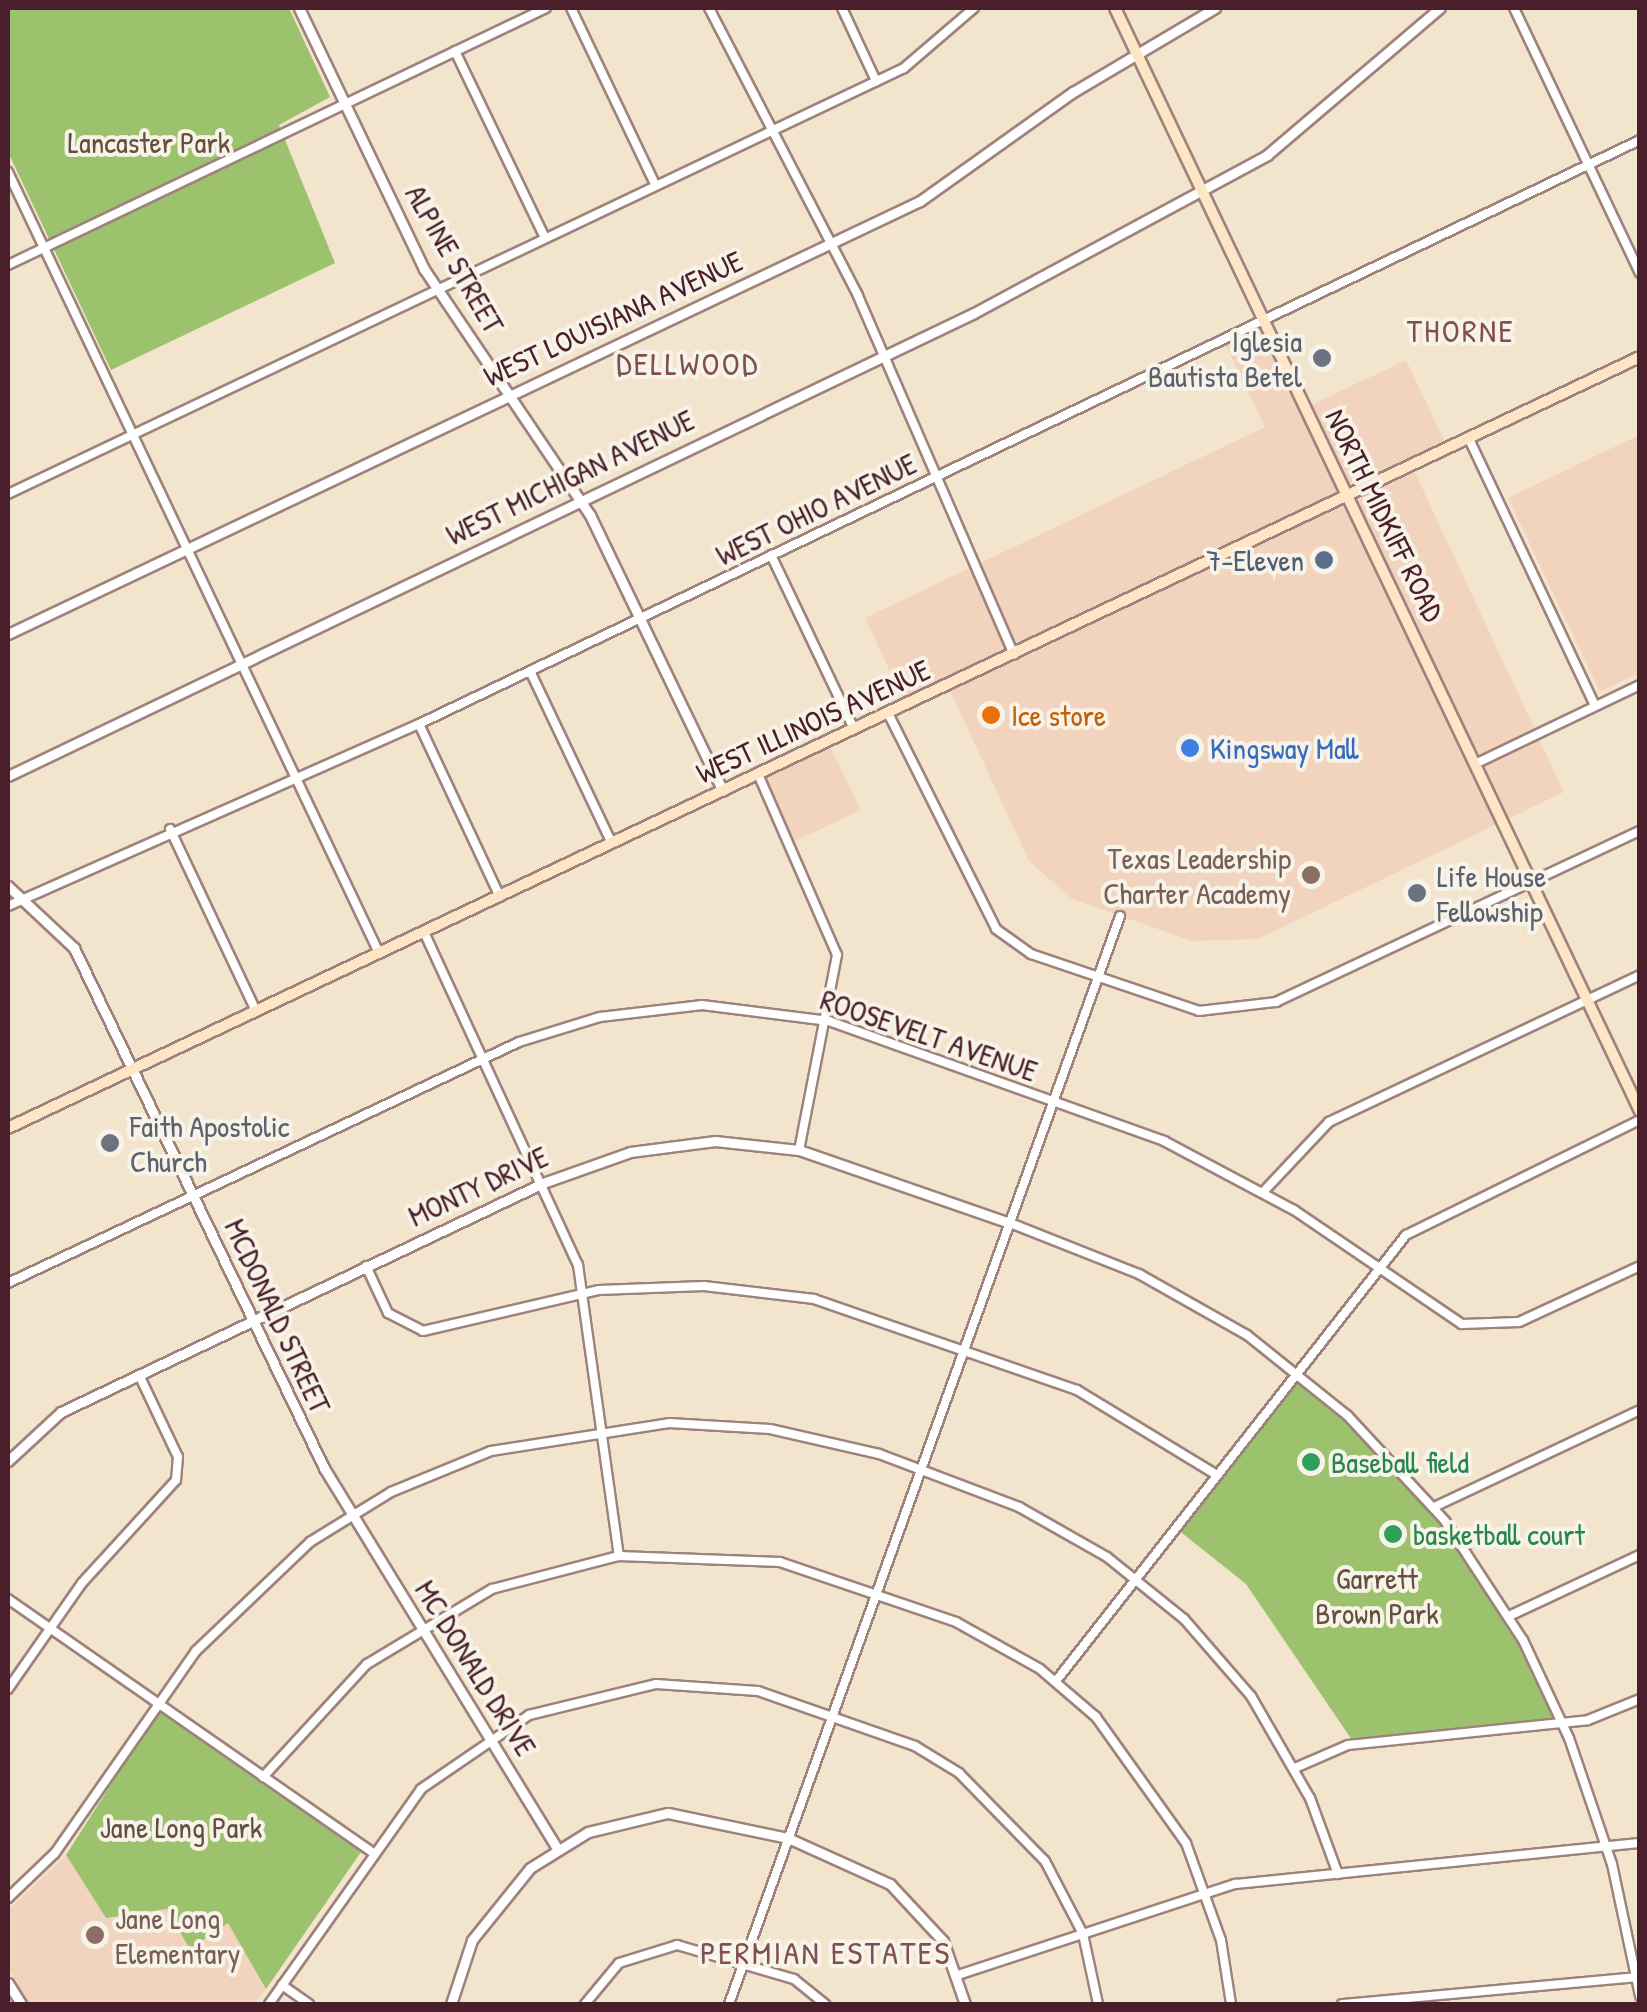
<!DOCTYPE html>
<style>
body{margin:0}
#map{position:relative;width:1647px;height:2012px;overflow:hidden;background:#f3e5cd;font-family:"Patrick Hand",sans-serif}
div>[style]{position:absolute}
.built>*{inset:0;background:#f2d4be}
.green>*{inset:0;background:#9cc26d}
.roads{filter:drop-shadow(2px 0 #9e827c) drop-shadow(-2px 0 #9e827c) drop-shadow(0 2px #9e827c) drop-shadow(0 -2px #9e827c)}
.minor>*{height:8px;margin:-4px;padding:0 4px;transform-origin:4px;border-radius:4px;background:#fff}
.tertiary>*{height:9px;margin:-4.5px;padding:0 4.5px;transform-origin:4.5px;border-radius:4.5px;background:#fff}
.secondary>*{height:10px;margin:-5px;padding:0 5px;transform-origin:5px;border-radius:5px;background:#fde5c5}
.dots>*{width:28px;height:28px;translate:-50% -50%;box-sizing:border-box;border:5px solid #f7f3e8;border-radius:50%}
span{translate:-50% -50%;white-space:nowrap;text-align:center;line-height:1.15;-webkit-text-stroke:8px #f7f3e8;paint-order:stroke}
.park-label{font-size:30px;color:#63503f}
.street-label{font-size:30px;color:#4a1f2b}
.worship-label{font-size:30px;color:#5b616d}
.right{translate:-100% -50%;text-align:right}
.left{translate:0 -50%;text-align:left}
.service-label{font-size:30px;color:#4e5e75}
.food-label{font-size:30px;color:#c56008}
.shop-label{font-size:30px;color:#366cbe}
.education-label{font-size:30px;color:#785e54}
.leisure-label{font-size:30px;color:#27864d}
.neighbourhood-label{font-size:32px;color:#814f50;letter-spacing:2.5px}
.frame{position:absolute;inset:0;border:10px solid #4a1f2b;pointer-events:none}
</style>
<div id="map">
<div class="built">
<div style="clip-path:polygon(1266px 320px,1307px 407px,1406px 360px,1448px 448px,1413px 468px,1564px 792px,1258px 939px,1192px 941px,1072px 899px,1029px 861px,949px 688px,907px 708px,865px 618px,1265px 427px,1223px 340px)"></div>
<div style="clip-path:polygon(1639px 435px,1639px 673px,1600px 692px,1508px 498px)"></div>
<div style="clip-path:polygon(829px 744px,861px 810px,791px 843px,759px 777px)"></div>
<div style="clip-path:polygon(66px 1855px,106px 1918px,166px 1909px,228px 1922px,266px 1989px,255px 2004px,30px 2004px,8px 1968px,8px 1910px)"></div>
</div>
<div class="green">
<div style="clip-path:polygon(8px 8px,289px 8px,330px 97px,279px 125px,335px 263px,111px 370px,8px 152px)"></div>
<div style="clip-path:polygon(1297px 1372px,1428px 1500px,1513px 1621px,1561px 1722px,1354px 1743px,1246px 1584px,1177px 1529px)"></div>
<div style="clip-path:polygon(158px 1711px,361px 1852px,266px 1989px,228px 1923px,190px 1949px,166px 1909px,106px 1918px,66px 1855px)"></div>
</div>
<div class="roads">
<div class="minor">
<div style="left:571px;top:8px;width:195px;rotate:64.5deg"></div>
<div style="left:709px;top:8px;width:324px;rotate:62.6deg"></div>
<div style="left:858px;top:296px;width:391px;rotate:66.5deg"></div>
<div style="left:842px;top:8px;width:81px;rotate:65deg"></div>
<div style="left:1514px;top:8px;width:293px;rotate:64.6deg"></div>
<div style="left:455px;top:51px;width:205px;rotate:64.3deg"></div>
<div style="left:8px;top:172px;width:865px;rotate:64.59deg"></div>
<div style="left:8px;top:265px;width:596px;rotate:-25.53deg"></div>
<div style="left:1469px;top:439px;width:295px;rotate:64.7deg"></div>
<div style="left:8px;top:494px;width:992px;rotate:-25.43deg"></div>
<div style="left:904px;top:68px;width:92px;rotate:-40.6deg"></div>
<div style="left:771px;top:555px;width:193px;rotate:64.5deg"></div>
<div style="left:530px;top:671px;width:191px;rotate:64.6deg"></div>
<div style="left:888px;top:713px;width:241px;rotate:63.4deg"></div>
<div style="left:996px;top:929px;width:43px;rotate:35.5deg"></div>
<div style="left:1031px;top:954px;width:177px;rotate:18.7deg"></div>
<div style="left:1199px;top:1011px;width:78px;rotate:-6.7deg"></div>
<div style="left:1276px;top:1002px;width:402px;rotate:-25.2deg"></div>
<div style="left:419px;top:724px;width:191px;rotate:64.9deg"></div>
<div style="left:1475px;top:764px;width:183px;rotate:-25.6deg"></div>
<div style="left:758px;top:774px;width:197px;rotate:66.4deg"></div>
<div style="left:837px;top:955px;width:199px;rotate:101deg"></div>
<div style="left:170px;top:829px;width:201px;rotate:64.7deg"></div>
<div style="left:8px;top:906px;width:449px;rotate:-23.9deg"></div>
<div style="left:419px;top:724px;width:1353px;rotate:-25.56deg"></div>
<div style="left:424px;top:932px;width:367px;rotate:65.2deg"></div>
<div style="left:578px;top:1265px;width:294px;rotate:82deg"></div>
<div style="left:1263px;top:1192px;width:96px;rotate:-46.7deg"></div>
<div style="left:1329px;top:1122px;width:344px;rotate:-25.3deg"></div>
<div style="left:1010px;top:1223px;width:139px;rotate:21.6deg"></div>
<div style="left:1139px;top:1274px;width:124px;rotate:29.5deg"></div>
<div style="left:1247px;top:1335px;width:128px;rotate:38.7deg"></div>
<div style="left:1347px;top:1415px;width:144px;rotate:47.2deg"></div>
<div style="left:1445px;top:1521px;width:142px;rotate:56.8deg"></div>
<div style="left:1523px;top:1640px;width:108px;rotate:64.9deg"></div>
<div style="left:1569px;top:1738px;width:133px;rotate:71.2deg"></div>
<div style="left:1612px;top:1864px;width:135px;rotate:78deg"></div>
<div style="left:366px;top:1266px;width:52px;rotate:64.9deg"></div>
<div style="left:388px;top:1313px;width:39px;rotate:27deg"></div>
<div style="left:423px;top:1331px;width:181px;rotate:-13.1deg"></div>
<div style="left:599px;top:1290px;width:105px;rotate:-2.2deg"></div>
<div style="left:704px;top:1286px;width:111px;rotate:6.7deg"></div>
<div style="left:814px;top:1299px;width:278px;rotate:19.1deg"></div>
<div style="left:1077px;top:1390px;width:164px;rotate:31.3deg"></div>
<div style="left:8px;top:1283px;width:565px;rotate:-25.25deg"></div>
<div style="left:519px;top:1042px;width:85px;rotate:-17.2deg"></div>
<div style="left:600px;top:1017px;width:103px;rotate:-6.7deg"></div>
<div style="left:702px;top:1005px;width:128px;rotate:7.2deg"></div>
<div style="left:829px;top:1021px;width:356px;rotate:19.7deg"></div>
<div style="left:1164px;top:1141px;width:147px;rotate:28deg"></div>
<div style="left:1294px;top:1210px;width:203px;rotate:34.2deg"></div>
<div style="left:1462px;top:1324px;width:57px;rotate:-2deg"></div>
<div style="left:1519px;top:1322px;width:133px;rotate:-24.8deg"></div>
<div style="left:1434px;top:1507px;width:228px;rotate:-25.2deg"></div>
<div style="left:8px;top:1599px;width:442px;rotate:34.8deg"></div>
<div style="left:1509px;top:1616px;width:145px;rotate:-25deg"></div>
<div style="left:1056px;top:1681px;width:567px;rotate:-51.88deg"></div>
<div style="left:1406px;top:1235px;width:261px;rotate:-26.2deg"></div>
<div style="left:8px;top:1689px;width:129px;rotate:-55.1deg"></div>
<div style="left:82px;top:1583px;width:139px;rotate:-47.6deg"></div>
<div style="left:176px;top:1480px;width:23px;rotate:-85deg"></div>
<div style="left:178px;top:1457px;width:91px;rotate:-115.4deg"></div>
<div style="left:1295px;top:1768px;width:58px;rotate:-23.5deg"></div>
<div style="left:1348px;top:1745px;width:241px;rotate:-5.9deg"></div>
<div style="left:1588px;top:1720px;width:56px;rotate:-22deg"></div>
<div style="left:263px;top:1777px;width:154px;rotate:-47.4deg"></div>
<div style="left:367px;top:1664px;width:146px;rotate:-31deg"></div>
<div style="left:492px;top:1589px;width:131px;rotate:-14.6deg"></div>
<div style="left:619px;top:1556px;width:161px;rotate:2.1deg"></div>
<div style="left:780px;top:1562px;width:186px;rotate:18.8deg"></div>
<div style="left:956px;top:1622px;width:96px;rotate:29.2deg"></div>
<div style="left:1040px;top:1669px;width:74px;rotate:40.6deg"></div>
<div style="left:1096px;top:1717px;width:155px;rotate:54.5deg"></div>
<div style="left:1186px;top:1843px;width:103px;rotate:70.2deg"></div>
<div style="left:1221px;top:1940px;width:65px;rotate:81.1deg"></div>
<div style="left:8px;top:1898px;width:65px;rotate:-43.8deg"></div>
<div style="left:55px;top:1853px;width:246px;rotate:-55.1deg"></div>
<div style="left:196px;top:1651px;width:158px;rotate:-43.7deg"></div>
<div style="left:310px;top:1542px;width:95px;rotate:-31.7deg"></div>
<div style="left:391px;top:1492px;width:108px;rotate:-22.3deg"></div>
<div style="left:491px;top:1451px;width:180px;rotate:-8.9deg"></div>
<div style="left:669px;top:1423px;width:101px;rotate:3.4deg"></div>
<div style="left:770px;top:1429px;width:112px;rotate:12.9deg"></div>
<div style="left:879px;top:1454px;width:150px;rotate:20.7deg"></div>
<div style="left:1019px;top:1507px;width:101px;rotate:29.6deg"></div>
<div style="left:1107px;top:1557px;width:99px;rotate:38.8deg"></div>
<div style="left:1184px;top:1619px;width:102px;rotate:49deg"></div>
<div style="left:1251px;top:1696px;width:118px;rotate:60deg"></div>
<div style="left:1310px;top:1798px;width:81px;rotate:69.8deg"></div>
<div style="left:958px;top:1975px;width:292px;rotate:-18.2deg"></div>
<div style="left:1235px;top:1884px;width:407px;rotate:-5.8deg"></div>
<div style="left:282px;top:1985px;width:33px;rotate:35deg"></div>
<div style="left:269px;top:2004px;width:263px;rotate:-54.7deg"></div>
<div style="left:421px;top:1789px;width:131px;rotate:-34.4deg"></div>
<div style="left:529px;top:1715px;width:131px;rotate:-13.7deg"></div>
<div style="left:656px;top:1684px;width:102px;rotate:3.9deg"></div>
<div style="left:758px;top:1691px;width:166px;rotate:19.3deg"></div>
<div style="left:915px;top:1746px;width:52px;rotate:31.5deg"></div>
<div style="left:959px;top:1773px;width:123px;rotate:45.7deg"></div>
<div style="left:1045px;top:1861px;width:82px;rotate:62.5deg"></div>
<div style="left:1083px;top:1934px;width:72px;rotate:77.9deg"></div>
<div style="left:585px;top:2004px;width:53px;rotate:-50.3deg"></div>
<div style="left:619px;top:1963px;width:61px;rotate:-17.2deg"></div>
<div style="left:677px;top:1945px;width:122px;rotate:16.2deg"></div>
<div style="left:794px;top:1979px;width:40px;rotate:39deg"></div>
<div style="left:729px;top:2004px;width:1156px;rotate:-70.23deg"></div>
<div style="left:1342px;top:2004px;width:299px;rotate:-5.2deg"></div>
</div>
<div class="tertiary">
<div style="left:299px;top:8px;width:289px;rotate:64.4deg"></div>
<div style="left:424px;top:269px;width:297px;rotate:56deg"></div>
<div style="left:590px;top:515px;width:306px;rotate:64.3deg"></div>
<div style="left:8px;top:634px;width:1010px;rotate:-25.4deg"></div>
<div style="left:920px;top:201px;width:188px;rotate:-35.5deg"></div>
<div style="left:1073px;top:92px;width:165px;rotate:-30.6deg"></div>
<div style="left:8px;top:776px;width:1071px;rotate:-25.61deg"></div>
<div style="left:974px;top:313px;width:333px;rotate:-28.3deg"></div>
<div style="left:1267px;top:155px;width:227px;rotate:-40.4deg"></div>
<div style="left:8px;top:886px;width:91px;rotate:43.2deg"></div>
<div style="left:74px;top:948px;width:577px;rotate:64.32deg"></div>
<div style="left:324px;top:1468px;width:446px;rotate:58.5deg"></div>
<div style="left:8px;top:1461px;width:72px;rotate:-42.8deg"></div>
<div style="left:61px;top:1412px;width:534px;rotate:-25.41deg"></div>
<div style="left:543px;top:1183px;width:92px;rotate:-19.6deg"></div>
<div style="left:630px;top:1152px;width:86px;rotate:-7.4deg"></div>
<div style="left:715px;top:1141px;width:84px;rotate:6.1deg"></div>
<div style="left:799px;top:1150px;width:223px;rotate:19.1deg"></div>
<div style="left:8px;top:1983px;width:25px;rotate:58deg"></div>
<div style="left:451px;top:2004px;width:67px;rotate:-71.8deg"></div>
<div style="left:472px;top:1940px;width:92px;rotate:-51.1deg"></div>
<div style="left:530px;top:1868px;width:68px;rotate:-31.8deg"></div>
<div style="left:588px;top:1832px;width:82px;rotate:-13.4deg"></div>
<div style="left:668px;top:1813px;width:123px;rotate:11.8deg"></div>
<div style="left:788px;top:1838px;width:112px;rotate:24.3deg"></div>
<div style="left:890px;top:1884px;width:78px;rotate:47.1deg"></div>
<div style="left:943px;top:1941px;width:67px;rotate:70.8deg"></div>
</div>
<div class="secondary">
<div style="left:1115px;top:8px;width:1222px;rotate:64.55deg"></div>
<div style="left:8px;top:1128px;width:1805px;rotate:-25.29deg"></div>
</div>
</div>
<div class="dots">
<div style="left:1322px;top:358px;background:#6b7280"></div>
<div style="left:1324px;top:560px;background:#5c6f8a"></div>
<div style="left:991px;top:715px;background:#e8710a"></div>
<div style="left:1190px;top:748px;background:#3f7fe0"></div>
<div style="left:1311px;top:875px;background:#8d6e63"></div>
<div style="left:1417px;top:893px;background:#6b7280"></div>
<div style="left:110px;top:1143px;background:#6b7280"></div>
<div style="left:1311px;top:1462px;background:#2e9e5b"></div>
<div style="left:1393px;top:1534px;background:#2e9e5b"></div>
<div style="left:95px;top:1935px;background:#8d6e63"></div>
</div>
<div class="park-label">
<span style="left:149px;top:142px">Lancaster Park</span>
<span style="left:1377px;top:1595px">Garrett<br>Brown Park</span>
<span style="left:181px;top:1827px">Jane Long Park</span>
</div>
<div class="street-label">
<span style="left:455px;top:259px;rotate:60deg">ALPINE STREET</span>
<span style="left:613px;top:318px;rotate:-25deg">WEST LOUISIANA AVENUE</span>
<span style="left:570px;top:477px;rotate:-26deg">WEST MICHIGAN AVENUE</span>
<span style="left:816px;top:509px;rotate:-26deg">WEST OHIO AVENUE</span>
<span style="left:1385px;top:515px;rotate:64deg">NORTH MIDKIFF ROAD</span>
<span style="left:813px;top:721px;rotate:-25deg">WEST ILLINOIS AVENUE</span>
<span style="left:929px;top:1035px;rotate:19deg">ROOSEVELT AVENUE</span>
<span style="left:478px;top:1186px;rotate:-25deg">MONTY DRIVE</span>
<span style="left:278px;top:1316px;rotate:65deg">MCDONALD STREET</span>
<span style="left:476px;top:1668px;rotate:58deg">MC DONALD DRIVE</span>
</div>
<div class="worship-label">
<span class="right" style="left:1302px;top:358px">Iglesia<br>Bautista Betel</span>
<span class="left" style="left:1437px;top:893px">Life House<br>Fellowship</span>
<span class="left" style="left:130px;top:1143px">Faith Apostolic<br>Church</span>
</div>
<div class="service-label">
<span class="right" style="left:1304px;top:560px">7-Eleven</span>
</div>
<div class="food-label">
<span class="left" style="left:1011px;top:715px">Ice store</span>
</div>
<div class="shop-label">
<span class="left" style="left:1210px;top:748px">Kingsway Mall</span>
</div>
<div class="education-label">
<span class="right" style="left:1291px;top:875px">Texas Leadership<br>Charter Academy</span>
<span class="left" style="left:115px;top:1935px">Jane Long<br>Elementary</span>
</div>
<div class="leisure-label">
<span class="left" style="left:1331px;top:1462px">Baseball field</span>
<span class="left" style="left:1413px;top:1534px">basketball court</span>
</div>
<div class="neighbourhood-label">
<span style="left:1461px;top:331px">THORNE</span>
<span style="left:688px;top:364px">DELLWOOD</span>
<span style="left:826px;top:1953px">PERMIAN ESTATES</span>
</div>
<div class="frame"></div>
</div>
